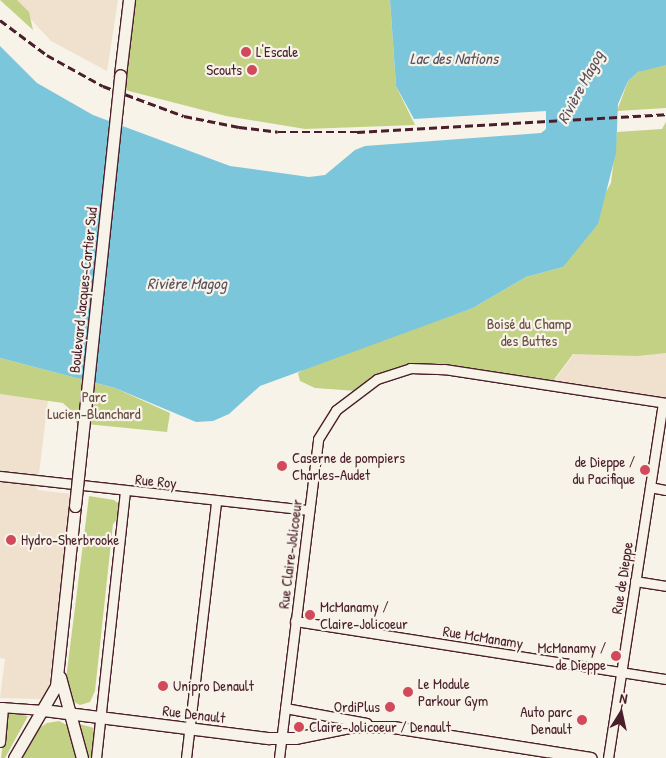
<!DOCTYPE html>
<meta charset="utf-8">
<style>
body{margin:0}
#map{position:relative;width:666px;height:758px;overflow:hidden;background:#f7f3e8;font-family:"Patrick Hand",sans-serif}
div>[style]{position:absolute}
.built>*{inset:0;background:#efe1cd}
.green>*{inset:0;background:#c3d185}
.water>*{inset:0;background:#7cc6dc}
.roads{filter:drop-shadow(1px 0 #4a1f2b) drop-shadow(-1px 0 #4a1f2b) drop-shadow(0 1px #4a1f2b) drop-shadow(0 -1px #4a1f2b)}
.minor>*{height:9px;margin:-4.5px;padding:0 4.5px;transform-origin:4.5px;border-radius:4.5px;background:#f7f3e8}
.secondary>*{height:11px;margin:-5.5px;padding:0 5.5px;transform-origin:5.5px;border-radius:5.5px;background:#f7f3e8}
.rail>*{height:2.5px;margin-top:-1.25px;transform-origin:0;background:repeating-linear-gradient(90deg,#4a1f2b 0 8px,transparent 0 12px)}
.bridges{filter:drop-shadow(1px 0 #4a1f2b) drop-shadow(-1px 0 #4a1f2b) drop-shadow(0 1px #4a1f2b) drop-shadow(0 -1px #4a1f2b)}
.secondary-bridge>*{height:11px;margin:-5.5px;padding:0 5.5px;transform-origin:5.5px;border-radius:5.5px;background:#f7f3e8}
.dots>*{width:14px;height:14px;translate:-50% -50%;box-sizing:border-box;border:2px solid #f7f3e8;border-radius:50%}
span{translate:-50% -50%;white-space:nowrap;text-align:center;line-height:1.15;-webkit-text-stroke:4.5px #f7f3e8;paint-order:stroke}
.poi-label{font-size:15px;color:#4a1f2b}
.left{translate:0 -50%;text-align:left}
.right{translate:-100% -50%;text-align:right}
.street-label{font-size:15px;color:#4a1f2b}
.park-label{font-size:15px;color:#684c42}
.water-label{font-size:16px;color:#595160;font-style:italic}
.north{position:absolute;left:596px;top:688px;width:50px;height:50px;-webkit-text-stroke:4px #f7f3e8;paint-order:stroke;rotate:10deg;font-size:14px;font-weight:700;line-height:20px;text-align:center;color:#4a1f2b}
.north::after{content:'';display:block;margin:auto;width:18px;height:22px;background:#4a1f2b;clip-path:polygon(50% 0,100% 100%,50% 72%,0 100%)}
</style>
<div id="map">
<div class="built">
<div style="clip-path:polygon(13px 0,118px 0,107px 71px,51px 41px)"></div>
<div style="clip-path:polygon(646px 255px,666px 258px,666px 403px,552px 384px)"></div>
<div style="clip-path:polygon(0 394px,48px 400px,37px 490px,72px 494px,49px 687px,41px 699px,0 698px,5px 659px,0 658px)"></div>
</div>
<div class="green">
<div style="clip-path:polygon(0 0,17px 0,29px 12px,33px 30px)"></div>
<div style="clip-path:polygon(136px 0,390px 0,396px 86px,415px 125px,305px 129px,226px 116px,125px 90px)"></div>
<div style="clip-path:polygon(657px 65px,666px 65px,666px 108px,617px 111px,628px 81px,638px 72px)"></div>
<div style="clip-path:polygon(666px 122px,666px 353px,637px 356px,573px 354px,550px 385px,410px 368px,357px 391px,315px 388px,300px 381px,298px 373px,313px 364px,473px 308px,526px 277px,563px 267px,611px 183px,617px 132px,662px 129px)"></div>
<div style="clip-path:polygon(0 358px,115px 388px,170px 413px,167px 432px,76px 423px,76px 415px,63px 403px,0 394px)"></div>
<div style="clip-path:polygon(89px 496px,114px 500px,119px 504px,118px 518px,113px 524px,95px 691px,90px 702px,80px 705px,72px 701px,66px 679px)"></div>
<div style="clip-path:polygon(11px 712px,28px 716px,5px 758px,1px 758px,6px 718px)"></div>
<div style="clip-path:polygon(59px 721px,67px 725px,79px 758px,19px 758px,35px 731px,47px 723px)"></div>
<div style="clip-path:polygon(76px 723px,94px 728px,92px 758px,86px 758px)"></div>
</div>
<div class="water">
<div style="clip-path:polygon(390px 0,666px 0,666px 65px,638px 72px,628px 81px,618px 104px,616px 153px,598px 224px,563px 267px,526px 277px,473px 308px,260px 386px,229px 414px,213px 421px,196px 422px,115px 388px,0 358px,0 46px,37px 83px,93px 115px,230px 166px,309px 177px,325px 175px,355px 150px,365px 146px,541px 133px,546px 129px,546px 111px,414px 119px,396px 86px)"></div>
</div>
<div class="roads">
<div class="minor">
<div style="left:0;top:476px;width:311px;rotate:6.3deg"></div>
<div style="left:650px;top:487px;width:16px;rotate:11deg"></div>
<div style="left:635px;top:581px;width:31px;rotate:9deg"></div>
<div style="left:295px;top:621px;width:376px;rotate:8.9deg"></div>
<div style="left:0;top:707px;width:43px;rotate:4deg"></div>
<div style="left:285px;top:708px;width:83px;rotate:10.4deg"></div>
<div style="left:0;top:742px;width:35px;rotate:-85deg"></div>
<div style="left:96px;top:758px;width:269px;rotate:-83.8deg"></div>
<div style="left:186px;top:758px;width:259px;rotate:-83.3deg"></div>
<div style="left:279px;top:758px;width:321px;rotate:-83deg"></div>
<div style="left:318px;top:439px;width:34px;rotate:-58deg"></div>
<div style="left:336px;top:410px;width:51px;rotate:-37.1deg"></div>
<div style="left:377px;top:379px;width:35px;rotate:-18deg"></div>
<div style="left:410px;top:368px;width:34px;rotate:2deg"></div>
<div style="left:444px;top:369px;width:225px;rotate:8.7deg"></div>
<div style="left:608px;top:758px;width:359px;rotate:-81.2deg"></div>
</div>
<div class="secondary">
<div style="left:120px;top:75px;width:76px;rotate:-83.2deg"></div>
<div style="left:60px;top:677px;width:84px;rotate:74.8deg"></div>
<div style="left:43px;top:710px;width:228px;rotate:7.1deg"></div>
<div style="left:269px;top:738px;width:26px"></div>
<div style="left:295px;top:738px;width:55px;rotate:-11.5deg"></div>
<div style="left:349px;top:727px;width:44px"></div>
<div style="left:393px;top:727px;width:200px;rotate:8.9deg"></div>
<div style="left:14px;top:758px;width:83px;rotate:-59.7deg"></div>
<div style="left:56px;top:686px;width:181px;rotate:-84deg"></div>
</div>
</div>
<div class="rail">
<div style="left:0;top:20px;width:59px;rotate:36.7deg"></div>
<div style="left:47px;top:55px;width:64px;rotate:29deg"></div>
<div style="left:103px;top:86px;width:86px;rotate:20.3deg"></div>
<div style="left:184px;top:116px;width:56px;rotate:11.3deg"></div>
<div style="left:239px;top:127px;width:39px;rotate:7deg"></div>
<div style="left:278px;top:132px;width:79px"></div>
<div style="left:357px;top:132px;width:310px;rotate:-3.3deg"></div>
</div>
<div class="bridges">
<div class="secondary-bridge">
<div style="left:75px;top:506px;width:433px;rotate:-84deg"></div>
</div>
</div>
<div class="dots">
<div style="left:246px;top:52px;background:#d1495b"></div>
<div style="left:252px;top:70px;background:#d1495b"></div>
<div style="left:282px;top:466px;background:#d1495b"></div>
<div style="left:645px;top:470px;background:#d1495b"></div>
<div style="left:11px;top:540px;background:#d1495b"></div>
<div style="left:310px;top:615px;background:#d1495b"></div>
<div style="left:616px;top:656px;background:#d1495b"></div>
<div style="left:163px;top:686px;background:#d1495b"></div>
<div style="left:408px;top:692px;background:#d1495b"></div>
<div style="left:390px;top:707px;background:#d1495b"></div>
<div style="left:582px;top:720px;background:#d1495b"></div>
<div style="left:299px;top:727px;background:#d1495b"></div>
</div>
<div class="poi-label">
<span class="left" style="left:256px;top:52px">L'Escale</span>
<span class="right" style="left:242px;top:70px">Scouts</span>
<span class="left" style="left:292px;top:466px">Caserne de pompiers<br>Charles-Audet</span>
<span class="right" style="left:635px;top:470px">de Dieppe /<br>du Pacifique</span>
<span class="left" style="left:21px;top:540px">Hydro-Sherbrooke</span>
<span class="left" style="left:320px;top:615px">McManamy /<br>Claire-Jolicoeur</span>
<span class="right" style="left:606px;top:656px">McManamy /<br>de Dieppe</span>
<span class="left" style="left:418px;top:692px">Le Module<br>Parkour Gym</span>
<span class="left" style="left:173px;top:686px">Unipro Denault</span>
<span class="right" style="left:380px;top:707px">OrdiPlus</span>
<span class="right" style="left:572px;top:720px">Auto parc<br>Denault</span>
<span class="left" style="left:309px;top:727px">Claire-Jolicoeur / Denault</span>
</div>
<div class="street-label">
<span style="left:83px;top:290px;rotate:-84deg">Boulevard Jacques-Cartier Sud</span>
<span style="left:156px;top:481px;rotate:6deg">Rue Roy</span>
<span style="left:290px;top:554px;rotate:-83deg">Rue Claire-Jolicoeur</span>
<span style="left:622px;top:578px;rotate:-81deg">Rue de Dieppe</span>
<span style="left:483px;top:637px;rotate:9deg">Rue McManamy</span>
<span style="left:194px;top:714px;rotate:7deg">Rue Denault</span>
</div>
<div class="park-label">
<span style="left:529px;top:332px">Boisé du Champ<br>des Buttes</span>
<span style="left:94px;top:405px">Parc<br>Lucien-Blanchard</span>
</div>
<div class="water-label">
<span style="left:454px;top:58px">Lac des Nations</span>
<span style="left:580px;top:87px;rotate:-62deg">Rivière Magog</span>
<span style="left:187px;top:283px">Rivière Magog</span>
</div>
<div class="north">N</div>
</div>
